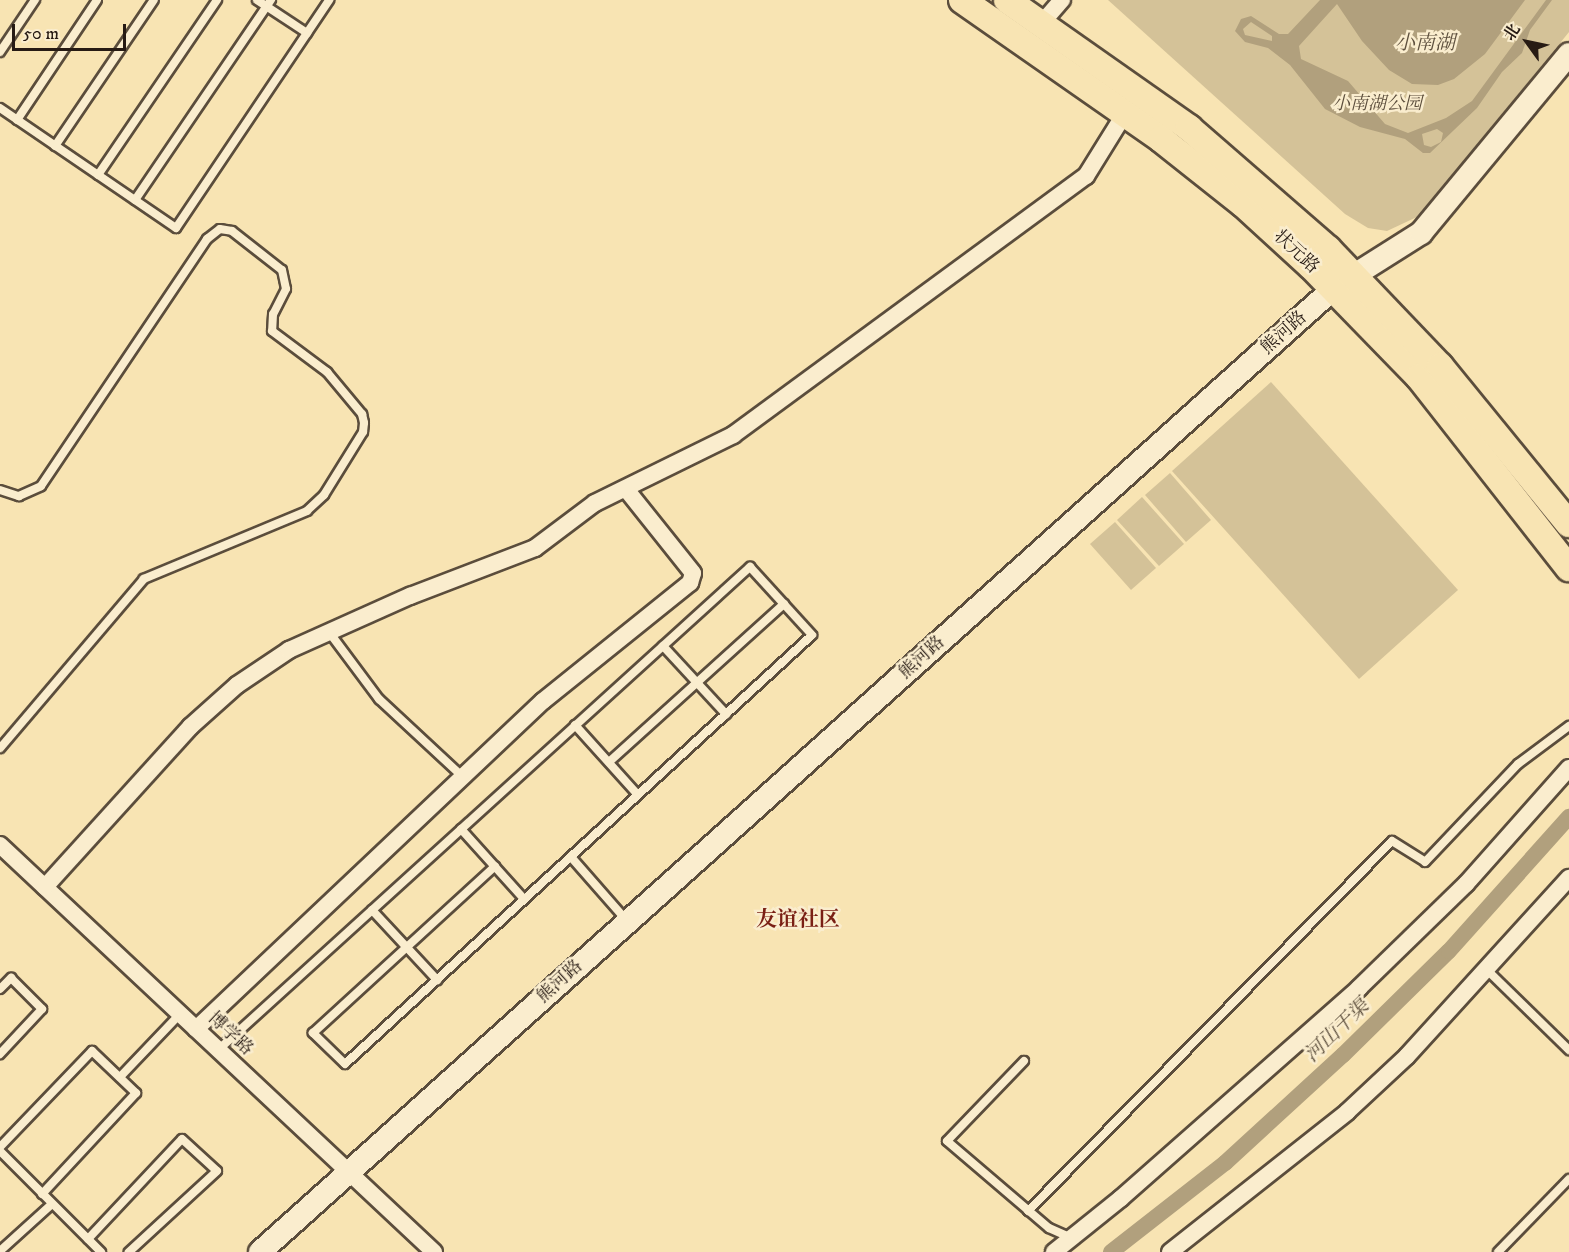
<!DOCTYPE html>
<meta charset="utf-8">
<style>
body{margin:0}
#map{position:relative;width:1569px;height:1252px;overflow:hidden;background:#f8e4b3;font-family:"IM FELL DW Pica","Noto Serif SC",serif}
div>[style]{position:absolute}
.green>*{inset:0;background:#d4c298}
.water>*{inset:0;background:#b1a07d}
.canal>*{height:16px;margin:-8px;padding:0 8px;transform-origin:8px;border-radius:8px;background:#b1a07d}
.roads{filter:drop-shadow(2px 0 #5b4d3c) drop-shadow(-2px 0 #5b4d3c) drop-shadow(0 2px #5b4d3c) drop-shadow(0 -2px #5b4d3c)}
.lane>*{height:8px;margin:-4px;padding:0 4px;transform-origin:4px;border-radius:4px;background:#faedce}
.street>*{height:16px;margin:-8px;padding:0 8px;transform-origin:8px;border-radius:8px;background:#faedce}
.secondary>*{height:22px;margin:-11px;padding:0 11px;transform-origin:11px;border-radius:11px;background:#faedce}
.primary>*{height:26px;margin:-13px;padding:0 13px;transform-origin:13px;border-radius:13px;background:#f8e4b3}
span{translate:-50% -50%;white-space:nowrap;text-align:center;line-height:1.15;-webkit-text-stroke:5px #faedce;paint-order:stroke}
.park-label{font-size:18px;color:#5b4d3c;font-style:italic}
.street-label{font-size:18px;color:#271b14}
.water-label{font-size:20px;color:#5e503e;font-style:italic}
.quarter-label{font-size:21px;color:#7a1f14;font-weight:700}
.north{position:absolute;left:1497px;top:12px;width:60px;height:60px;-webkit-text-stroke:4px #faedce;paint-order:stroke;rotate:303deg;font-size:16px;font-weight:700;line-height:24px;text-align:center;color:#271b14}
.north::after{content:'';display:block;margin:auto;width:21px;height:27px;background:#271b14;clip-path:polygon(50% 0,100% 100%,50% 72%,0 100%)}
.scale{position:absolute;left:12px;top:24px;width:114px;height:27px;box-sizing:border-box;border:3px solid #271b14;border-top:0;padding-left:8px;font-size:18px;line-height:21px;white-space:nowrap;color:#271b14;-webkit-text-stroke:4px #faedce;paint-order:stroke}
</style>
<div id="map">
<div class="green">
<div style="clip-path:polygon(1108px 0,1569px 0,1569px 32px,1419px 216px,1387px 231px,1368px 228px,1345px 214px)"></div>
<div style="clip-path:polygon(1271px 382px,1458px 590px,1359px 679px,1172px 471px)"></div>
<div style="clip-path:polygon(1170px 473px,1211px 520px,1186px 542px,1145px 495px)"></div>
<div style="clip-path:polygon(1142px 497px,1184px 544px,1159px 566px,1117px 520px)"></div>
<div style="clip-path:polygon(1115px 522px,1156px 568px,1131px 590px,1090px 544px)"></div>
</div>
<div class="water">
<div style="clip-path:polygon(evenodd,1320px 0,1525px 0,1485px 54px,1454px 79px,1438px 85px,1412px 84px,1389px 70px,1362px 41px,1337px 4px,1299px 46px,1301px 59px,1348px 81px,1385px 124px,1408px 133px,1446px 118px,1472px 101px,1546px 0,1552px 0,1530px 30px,1522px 53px,1502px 72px,1477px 108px,1430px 153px,1423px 153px,1405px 139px,1360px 127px,1325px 109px,1290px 65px,1268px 48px,1245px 42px,1235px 31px,1241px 19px,1251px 16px,1279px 34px,1288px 34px,1320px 0,1251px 22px,1272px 36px,1272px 41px,1245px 35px,1243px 29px,1251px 22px,1320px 0,1437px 129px,1443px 133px,1441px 142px,1431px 147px,1424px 145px,1422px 134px,1437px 129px)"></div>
</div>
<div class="canal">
<div style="left:1111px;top:1252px;width:145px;rotate:-38deg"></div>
<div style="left:1225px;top:1163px;width:160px;rotate:-42.5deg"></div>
<div style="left:1343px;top:1055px;width:148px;rotate:-44.5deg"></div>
<div style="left:1449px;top:951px;width:180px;rotate:-48.2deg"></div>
</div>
<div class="roads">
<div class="lane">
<div style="left:257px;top:0;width:60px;rotate:33.4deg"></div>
<div style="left:0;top:52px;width:63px;rotate:-56.1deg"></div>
<div style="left:0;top:108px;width:213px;rotate:34.3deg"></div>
<div style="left:176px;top:228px;width:275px;rotate:-56.1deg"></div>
<div style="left:17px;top:120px;width:144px;rotate:-56.3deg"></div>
<div style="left:55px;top:146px;width:176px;rotate:-55.9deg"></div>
<div style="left:98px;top:175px;width:212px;rotate:-55.8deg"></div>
<div style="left:135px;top:200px;width:242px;rotate:-55.8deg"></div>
<div style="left:0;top:490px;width:20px;rotate:18deg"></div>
<div style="left:19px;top:496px;width:24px;rotate:-24deg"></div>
<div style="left:41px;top:486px;width:298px;rotate:-56.1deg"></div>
<div style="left:207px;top:239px;width:16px;rotate:-38deg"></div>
<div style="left:220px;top:229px;width:12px;rotate:9deg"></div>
<div style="left:232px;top:231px;width:63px;rotate:38deg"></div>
<div style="left:282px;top:270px;width:19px;rotate:78deg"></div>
<div style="left:286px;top:289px;width:28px;rotate:117deg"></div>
<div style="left:273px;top:314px;width:17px;rotate:93deg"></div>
<div style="left:272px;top:331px;width:69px;rotate:36.7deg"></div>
<div style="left:327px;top:372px;width:55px;rotate:50.2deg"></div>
<div style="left:362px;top:414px;width:9px;rotate:77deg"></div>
<div style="left:364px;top:423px;width:9px;rotate:96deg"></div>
<div style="left:363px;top:432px;width:74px;rotate:121.8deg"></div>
<div style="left:324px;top:495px;width:23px;rotate:137deg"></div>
<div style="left:307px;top:511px;width:177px;rotate:157.4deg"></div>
<div style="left:144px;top:579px;width:222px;rotate:130.4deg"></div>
<div style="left:329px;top:632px;width:84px;rotate:53.3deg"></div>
<div style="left:379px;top:699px;width:113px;rotate:42.9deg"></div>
<div style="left:663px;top:646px;width:93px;rotate:47.2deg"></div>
<div style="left:575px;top:725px;width:94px;rotate:48deg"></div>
<div style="left:609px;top:762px;width:236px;rotate:-42.1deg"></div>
<div style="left:461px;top:829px;width:94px;rotate:48deg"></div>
<div style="left:571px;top:857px;width:85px;rotate:48.8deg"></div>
<div style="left:372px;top:910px;width:96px;rotate:47.1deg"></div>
<div style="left:1487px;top:970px;width:115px;rotate:44.3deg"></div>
<div style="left:0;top:989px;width:16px;rotate:-45deg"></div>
<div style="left:11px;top:978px;width:44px;rotate:45deg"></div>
<div style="left:42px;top:1009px;width:62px;rotate:133deg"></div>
<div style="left:218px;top:1050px;width:719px;rotate:-42.24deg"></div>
<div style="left:750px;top:567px;width:92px;rotate:47.6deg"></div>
<div style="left:812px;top:635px;width:634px;rotate:137.43deg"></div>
<div style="left:345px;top:1064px;width:45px;rotate:-135.9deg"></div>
<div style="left:313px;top:1033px;width:247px;rotate:-42.5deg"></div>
<div style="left:1024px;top:1061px;width:111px;rotate:133.9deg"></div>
<div style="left:947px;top:1141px;width:134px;rotate:40.5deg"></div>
<div style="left:1049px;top:1228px;width:24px;rotate:24deg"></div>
<div style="left:120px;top:1077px;width:87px;rotate:-46.4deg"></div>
<div style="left:0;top:1147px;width:133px;rotate:-46.2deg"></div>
<div style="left:92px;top:1051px;width:61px;rotate:43.7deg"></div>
<div style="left:136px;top:1093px;width:138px;rotate:132.9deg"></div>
<div style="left:0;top:1151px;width:143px;rotate:45deg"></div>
<div style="left:1028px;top:1211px;width:519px;rotate:-45.47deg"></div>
<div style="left:1392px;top:841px;width:39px;rotate:32deg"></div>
<div style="left:1425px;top:862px;width:135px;rotate:-46.5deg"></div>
<div style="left:1518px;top:764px;width:64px;rotate:-36.7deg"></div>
<div style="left:88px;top:1239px;width:137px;rotate:-46.8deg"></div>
<div style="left:182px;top:1139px;width:47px;rotate:42.4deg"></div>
<div style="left:217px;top:1171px;width:120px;rotate:137.4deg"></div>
<div style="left:0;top:1251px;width:70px;rotate:-42.1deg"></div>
<div style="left:1498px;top:1252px;width:102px;rotate:-45.8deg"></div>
</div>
<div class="street">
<div style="left:1041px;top:24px;width:32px;rotate:-49deg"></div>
<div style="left:0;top:845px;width:595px;rotate:43.16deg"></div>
<div style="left:45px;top:887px;width:216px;rotate:-47.8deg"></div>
<div style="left:190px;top:727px;width:63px;rotate:-41.8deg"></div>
<div style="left:237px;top:685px;width:63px;rotate:-33.9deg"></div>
<div style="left:289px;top:650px;width:133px;rotate:-24.1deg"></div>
<div style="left:410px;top:596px;width:134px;rotate:-21deg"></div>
<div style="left:535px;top:548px;width:75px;rotate:-36.9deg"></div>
<div style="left:595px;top:503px;width:154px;rotate:-26.2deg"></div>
<div style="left:733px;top:435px;width:438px;rotate:-36.3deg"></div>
<div style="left:1086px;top:176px;width:74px;rotate:-58.2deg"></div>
<div style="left:196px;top:1029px;width:477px;rotate:-43.4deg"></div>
<div style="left:543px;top:701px;width:189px;rotate:-38.8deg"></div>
<div style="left:690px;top:583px;width:10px;rotate:-73deg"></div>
<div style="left:693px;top:573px;width:107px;rotate:-128.6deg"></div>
<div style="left:1054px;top:1252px;width:85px;rotate:-38.8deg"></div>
<div style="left:1120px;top:1199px;width:319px;rotate:-41.4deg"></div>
<div style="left:1359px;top:988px;width:149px;rotate:-44.2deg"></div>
<div style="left:1466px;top:884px;width:155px;rotate:-48.4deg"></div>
<div style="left:1170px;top:1252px;width:226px;rotate:-38.3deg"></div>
<div style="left:1347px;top:1112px;width:82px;rotate:-43deg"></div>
<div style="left:1407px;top:1056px;width:241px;rotate:-47.7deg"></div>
</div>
<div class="secondary">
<div style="left:260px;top:1252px;width:1443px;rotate:-41.91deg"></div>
<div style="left:1334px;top:288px;width:103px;rotate:-32.3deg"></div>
<div style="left:1421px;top:233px;width:232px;rotate:-50.4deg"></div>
</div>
<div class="primary">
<div style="left:962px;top:0;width:243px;rotate:34.9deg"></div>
<div style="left:1161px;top:139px;width:105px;rotate:38.4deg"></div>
<div style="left:1243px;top:204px;width:92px;rotate:42.4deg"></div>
<div style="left:1311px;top:266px;width:155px;rotate:45.8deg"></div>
<div style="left:1419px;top:377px;width:243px;rotate:51.9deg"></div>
<div style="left:1007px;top:0;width:223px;rotate:35.1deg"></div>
<div style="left:1189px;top:128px;width:184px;rotate:41deg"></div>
<div style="left:1328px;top:249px;width:162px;rotate:46.3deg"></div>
<div style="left:1440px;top:366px;width:204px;rotate:50.8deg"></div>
</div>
</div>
<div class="park-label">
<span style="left:1377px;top:104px">小南湖公园</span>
</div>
<div class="street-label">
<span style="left:1296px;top:252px;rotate:43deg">状元路</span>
<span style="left:1284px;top:333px;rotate:-42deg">熊河路</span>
<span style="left:922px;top:658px;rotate:-42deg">熊河路</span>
<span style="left:560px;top:982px;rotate:-42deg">熊河路</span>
<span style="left:230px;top:1034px;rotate:43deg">博学路</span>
</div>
<div class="water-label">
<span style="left:1425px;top:43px">小南湖</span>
<span style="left:1337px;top:1031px;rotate:-44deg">河山干渠</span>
</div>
<div class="quarter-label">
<span style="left:798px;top:920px">友谊社区</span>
</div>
<div class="north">北</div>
<div class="scale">50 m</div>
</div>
